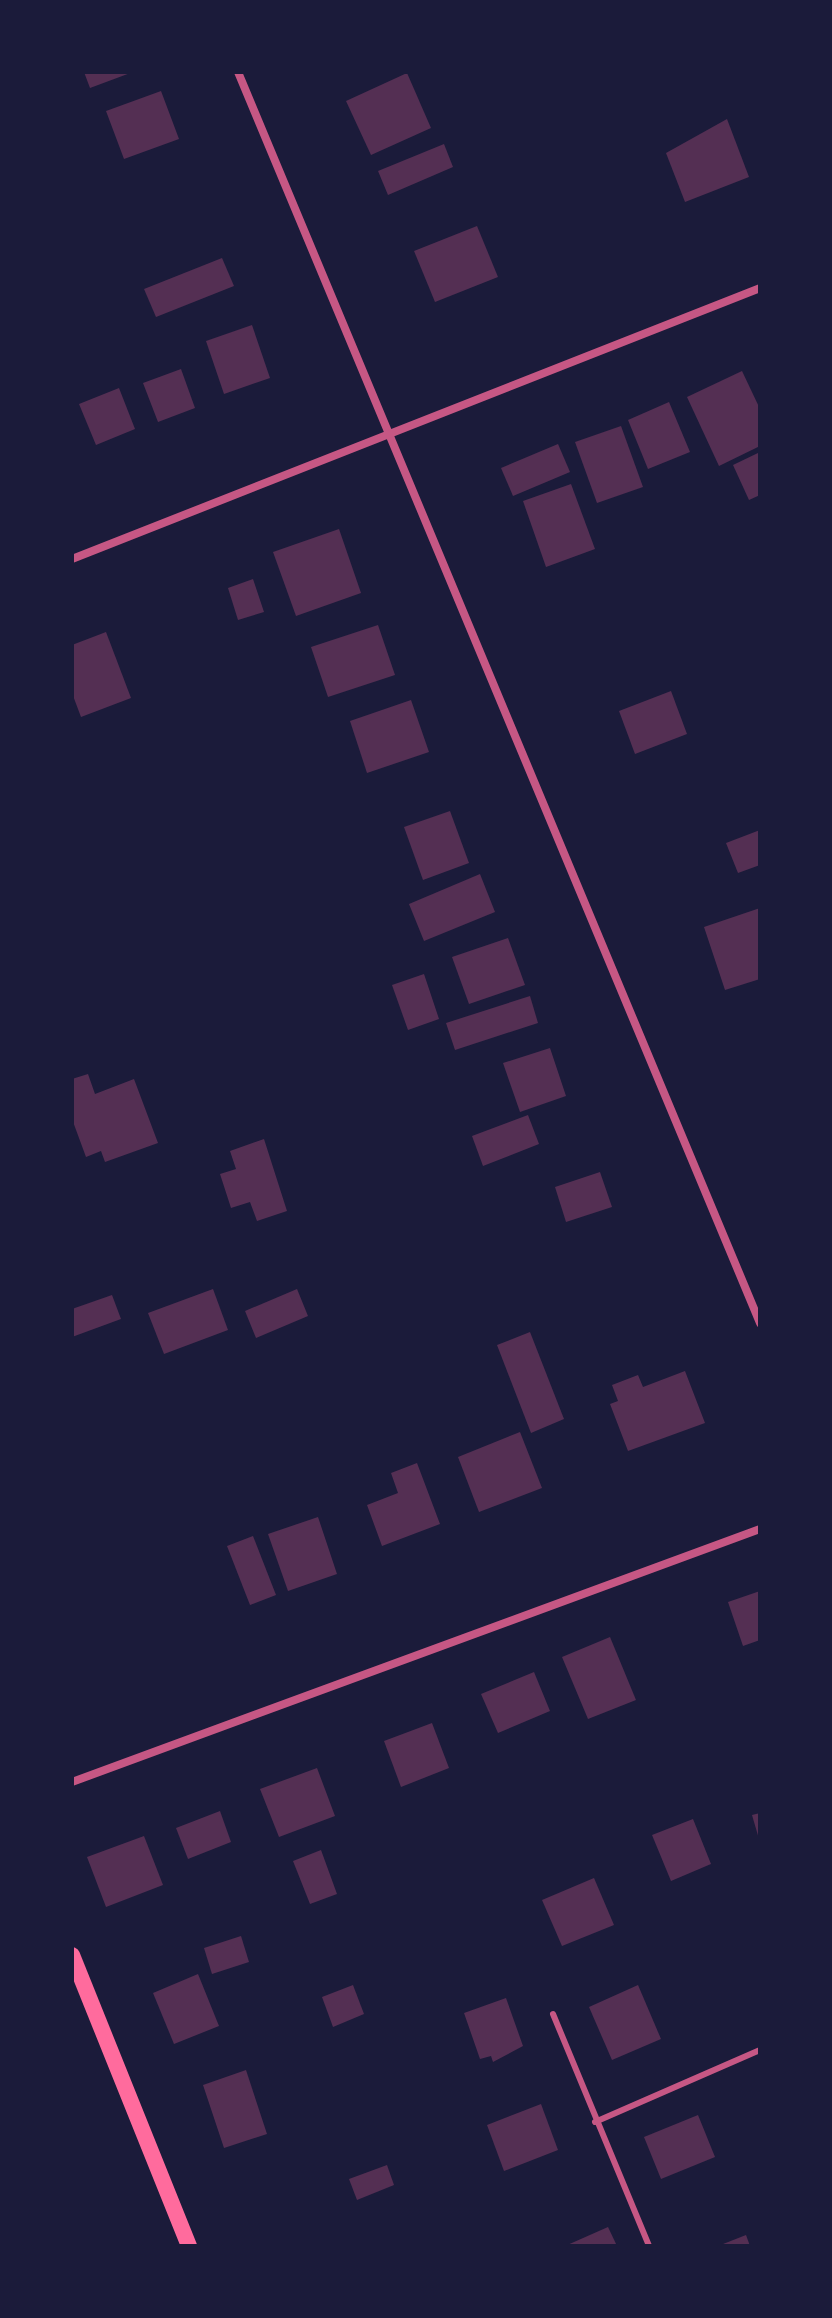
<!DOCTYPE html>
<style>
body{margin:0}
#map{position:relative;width:832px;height:2318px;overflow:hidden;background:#1b1b3a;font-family:Roboto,sans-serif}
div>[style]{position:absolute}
.building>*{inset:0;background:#542f53}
.service>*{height:6px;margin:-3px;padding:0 3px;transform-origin:3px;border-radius:3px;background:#c65784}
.minor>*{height:8px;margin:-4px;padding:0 4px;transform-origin:4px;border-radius:4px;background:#c65784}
.secondary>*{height:16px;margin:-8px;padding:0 8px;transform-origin:8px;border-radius:8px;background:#ff6b9d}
span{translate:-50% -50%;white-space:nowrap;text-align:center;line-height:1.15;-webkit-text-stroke:8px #1b1b3a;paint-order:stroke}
.frame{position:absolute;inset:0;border:74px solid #1b1b3a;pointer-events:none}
</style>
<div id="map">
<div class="building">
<div style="clip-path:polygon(84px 72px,133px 72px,90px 88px)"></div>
<div style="clip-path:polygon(407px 73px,431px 128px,371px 155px,346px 101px)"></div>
<div style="clip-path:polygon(161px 91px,179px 139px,124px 159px,106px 111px)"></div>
<div style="clip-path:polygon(727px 119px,749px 177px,685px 202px,666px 153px)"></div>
<div style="clip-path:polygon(444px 144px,453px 167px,388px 195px,378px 171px)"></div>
<div style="clip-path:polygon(477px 226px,498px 277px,435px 302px,414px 251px)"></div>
<div style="clip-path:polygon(222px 258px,234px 286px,156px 317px,144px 289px)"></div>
<div style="clip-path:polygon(252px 325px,270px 378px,224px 394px,206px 341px)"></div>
<div style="clip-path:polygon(181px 369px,195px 408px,158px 422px,143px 383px)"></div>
<div style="clip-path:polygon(742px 371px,760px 409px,760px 446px,719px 466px,687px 397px)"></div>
<div style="clip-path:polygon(119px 388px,135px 429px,96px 445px,79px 404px)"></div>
<div style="clip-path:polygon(669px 402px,690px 452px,648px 469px,628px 420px)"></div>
<div style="clip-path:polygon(621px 426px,643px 487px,597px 503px,575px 442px)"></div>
<div style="clip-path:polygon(558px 444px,570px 472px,513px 496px,501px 468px)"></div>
<div style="clip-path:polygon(760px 452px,760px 495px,749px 500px,733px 465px)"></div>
<div style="clip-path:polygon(571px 484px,595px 549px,546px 567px,523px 501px)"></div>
<div style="clip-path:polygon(339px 529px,361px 593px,296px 616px,273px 552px)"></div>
<div style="clip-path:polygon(253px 579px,264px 612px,238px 620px,228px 588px)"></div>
<div style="clip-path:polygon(378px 625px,395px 675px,328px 697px,311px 647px)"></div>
<div style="clip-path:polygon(106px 632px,131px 698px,81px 717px,72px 693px,72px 645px)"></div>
<div style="clip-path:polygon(671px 691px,687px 734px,635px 754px,619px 711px)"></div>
<div style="clip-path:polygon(411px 700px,429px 752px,367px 773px,350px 721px)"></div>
<div style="clip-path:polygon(450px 811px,469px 863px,423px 880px,404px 827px)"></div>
<div style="clip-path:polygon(760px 830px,760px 865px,738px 873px,726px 843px)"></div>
<div style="clip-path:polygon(480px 874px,495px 912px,424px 941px,409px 904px)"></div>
<div style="clip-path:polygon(760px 908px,760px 979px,725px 990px,704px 927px)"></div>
<div style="clip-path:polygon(508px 938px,525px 985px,469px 1004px,452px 957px)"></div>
<div style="clip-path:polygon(424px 974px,439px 1019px,408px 1030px,392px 985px)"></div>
<div style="clip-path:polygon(530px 996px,538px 1023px,455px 1050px,446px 1023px)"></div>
<div style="clip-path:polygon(550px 1048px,566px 1096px,520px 1112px,503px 1063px)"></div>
<div style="clip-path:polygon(88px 1074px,95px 1094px,134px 1079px,158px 1143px,105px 1162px,101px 1151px,86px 1157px,72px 1119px,72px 1079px)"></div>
<div style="clip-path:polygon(528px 1115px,539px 1144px,483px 1166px,472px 1136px)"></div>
<div style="clip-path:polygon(264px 1139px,287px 1211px,257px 1221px,250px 1202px,231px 1208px,220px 1174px,236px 1169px,230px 1151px)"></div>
<div style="clip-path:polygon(600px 1172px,612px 1207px,566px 1222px,555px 1187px)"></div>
<div style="clip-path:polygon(213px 1289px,228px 1330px,164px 1354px,148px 1313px)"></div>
<div style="clip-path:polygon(297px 1289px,308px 1316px,256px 1338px,245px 1311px)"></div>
<div style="clip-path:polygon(112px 1295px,121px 1319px,72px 1337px,72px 1309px)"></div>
<div style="clip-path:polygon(530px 1332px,564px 1419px,531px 1433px,497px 1345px)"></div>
<div style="clip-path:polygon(685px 1371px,705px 1423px,628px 1451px,610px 1404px,618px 1401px,612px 1385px,638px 1375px,643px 1387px)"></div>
<div style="clip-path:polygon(520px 1432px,542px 1488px,479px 1512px,458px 1457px)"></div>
<div style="clip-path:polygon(417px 1463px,440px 1524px,382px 1546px,367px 1505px,398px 1493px,391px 1473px)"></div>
<div style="clip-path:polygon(318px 1517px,337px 1574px,288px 1591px,268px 1534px)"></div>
<div style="clip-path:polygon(253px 1536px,276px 1595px,250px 1605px,227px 1546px)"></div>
<div style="clip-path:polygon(760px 1591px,760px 1640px,743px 1646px,728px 1602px)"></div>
<div style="clip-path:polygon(610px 1637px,636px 1700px,588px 1719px,562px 1657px)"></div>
<div style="clip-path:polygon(534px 1672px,550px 1711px,498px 1733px,481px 1694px)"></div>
<div style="clip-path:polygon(432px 1723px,449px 1768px,401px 1787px,384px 1741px)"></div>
<div style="clip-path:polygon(317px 1768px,335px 1816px,279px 1837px,260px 1789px)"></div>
<div style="clip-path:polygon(220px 1811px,231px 1842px,188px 1859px,176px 1828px)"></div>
<div style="clip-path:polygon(760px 1813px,760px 1839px,759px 1839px,752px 1815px)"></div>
<div style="clip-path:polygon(693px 1819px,711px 1864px,671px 1881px,652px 1835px)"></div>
<div style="clip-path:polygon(144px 1836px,163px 1885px,106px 1907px,87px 1857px)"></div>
<div style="clip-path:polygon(321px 1850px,337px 1894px,310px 1904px,293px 1861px)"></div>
<div style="clip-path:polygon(594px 1878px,614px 1925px,562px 1946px,542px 1900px)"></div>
<div style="clip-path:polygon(241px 1936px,249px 1962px,212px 1974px,204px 1948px)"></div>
<div style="clip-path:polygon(198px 1974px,219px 2026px,174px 2044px,153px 1993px)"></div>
<div style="clip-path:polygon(353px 1985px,364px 2014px,333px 2027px,322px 1997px)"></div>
<div style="clip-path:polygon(638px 1985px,661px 2039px,612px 2060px,589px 2007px)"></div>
<div style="clip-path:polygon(506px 1998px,523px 2046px,493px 2062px,491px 2056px,480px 2059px,464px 2013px)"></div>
<div style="clip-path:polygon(246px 2070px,267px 2134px,224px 2148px,203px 2085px)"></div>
<div style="clip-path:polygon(541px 2104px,558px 2150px,504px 2171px,487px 2125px)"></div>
<div style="clip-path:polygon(698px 2115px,715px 2157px,661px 2179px,644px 2137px)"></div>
<div style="clip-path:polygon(387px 2165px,394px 2185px,357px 2200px,349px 2179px)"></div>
<div style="clip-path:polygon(608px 2227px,617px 2246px,565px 2246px)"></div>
<div style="clip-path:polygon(746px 2235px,750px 2246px,718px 2246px)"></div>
</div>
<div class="service">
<div style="left:553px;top:2014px;width:251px;rotate:67.5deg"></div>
<div style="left:595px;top:2122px;width:180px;rotate:-23.6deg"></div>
</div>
<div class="minor">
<div style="left:238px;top:72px;width:1356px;rotate:67.35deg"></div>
<div style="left:72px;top:559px;width:739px;rotate:-21.5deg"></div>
<div style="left:72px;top:1782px;width:733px;rotate:-20.19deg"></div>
</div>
<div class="secondary">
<div style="left:72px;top:1955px;width:314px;rotate:68.1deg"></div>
</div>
<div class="frame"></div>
</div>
